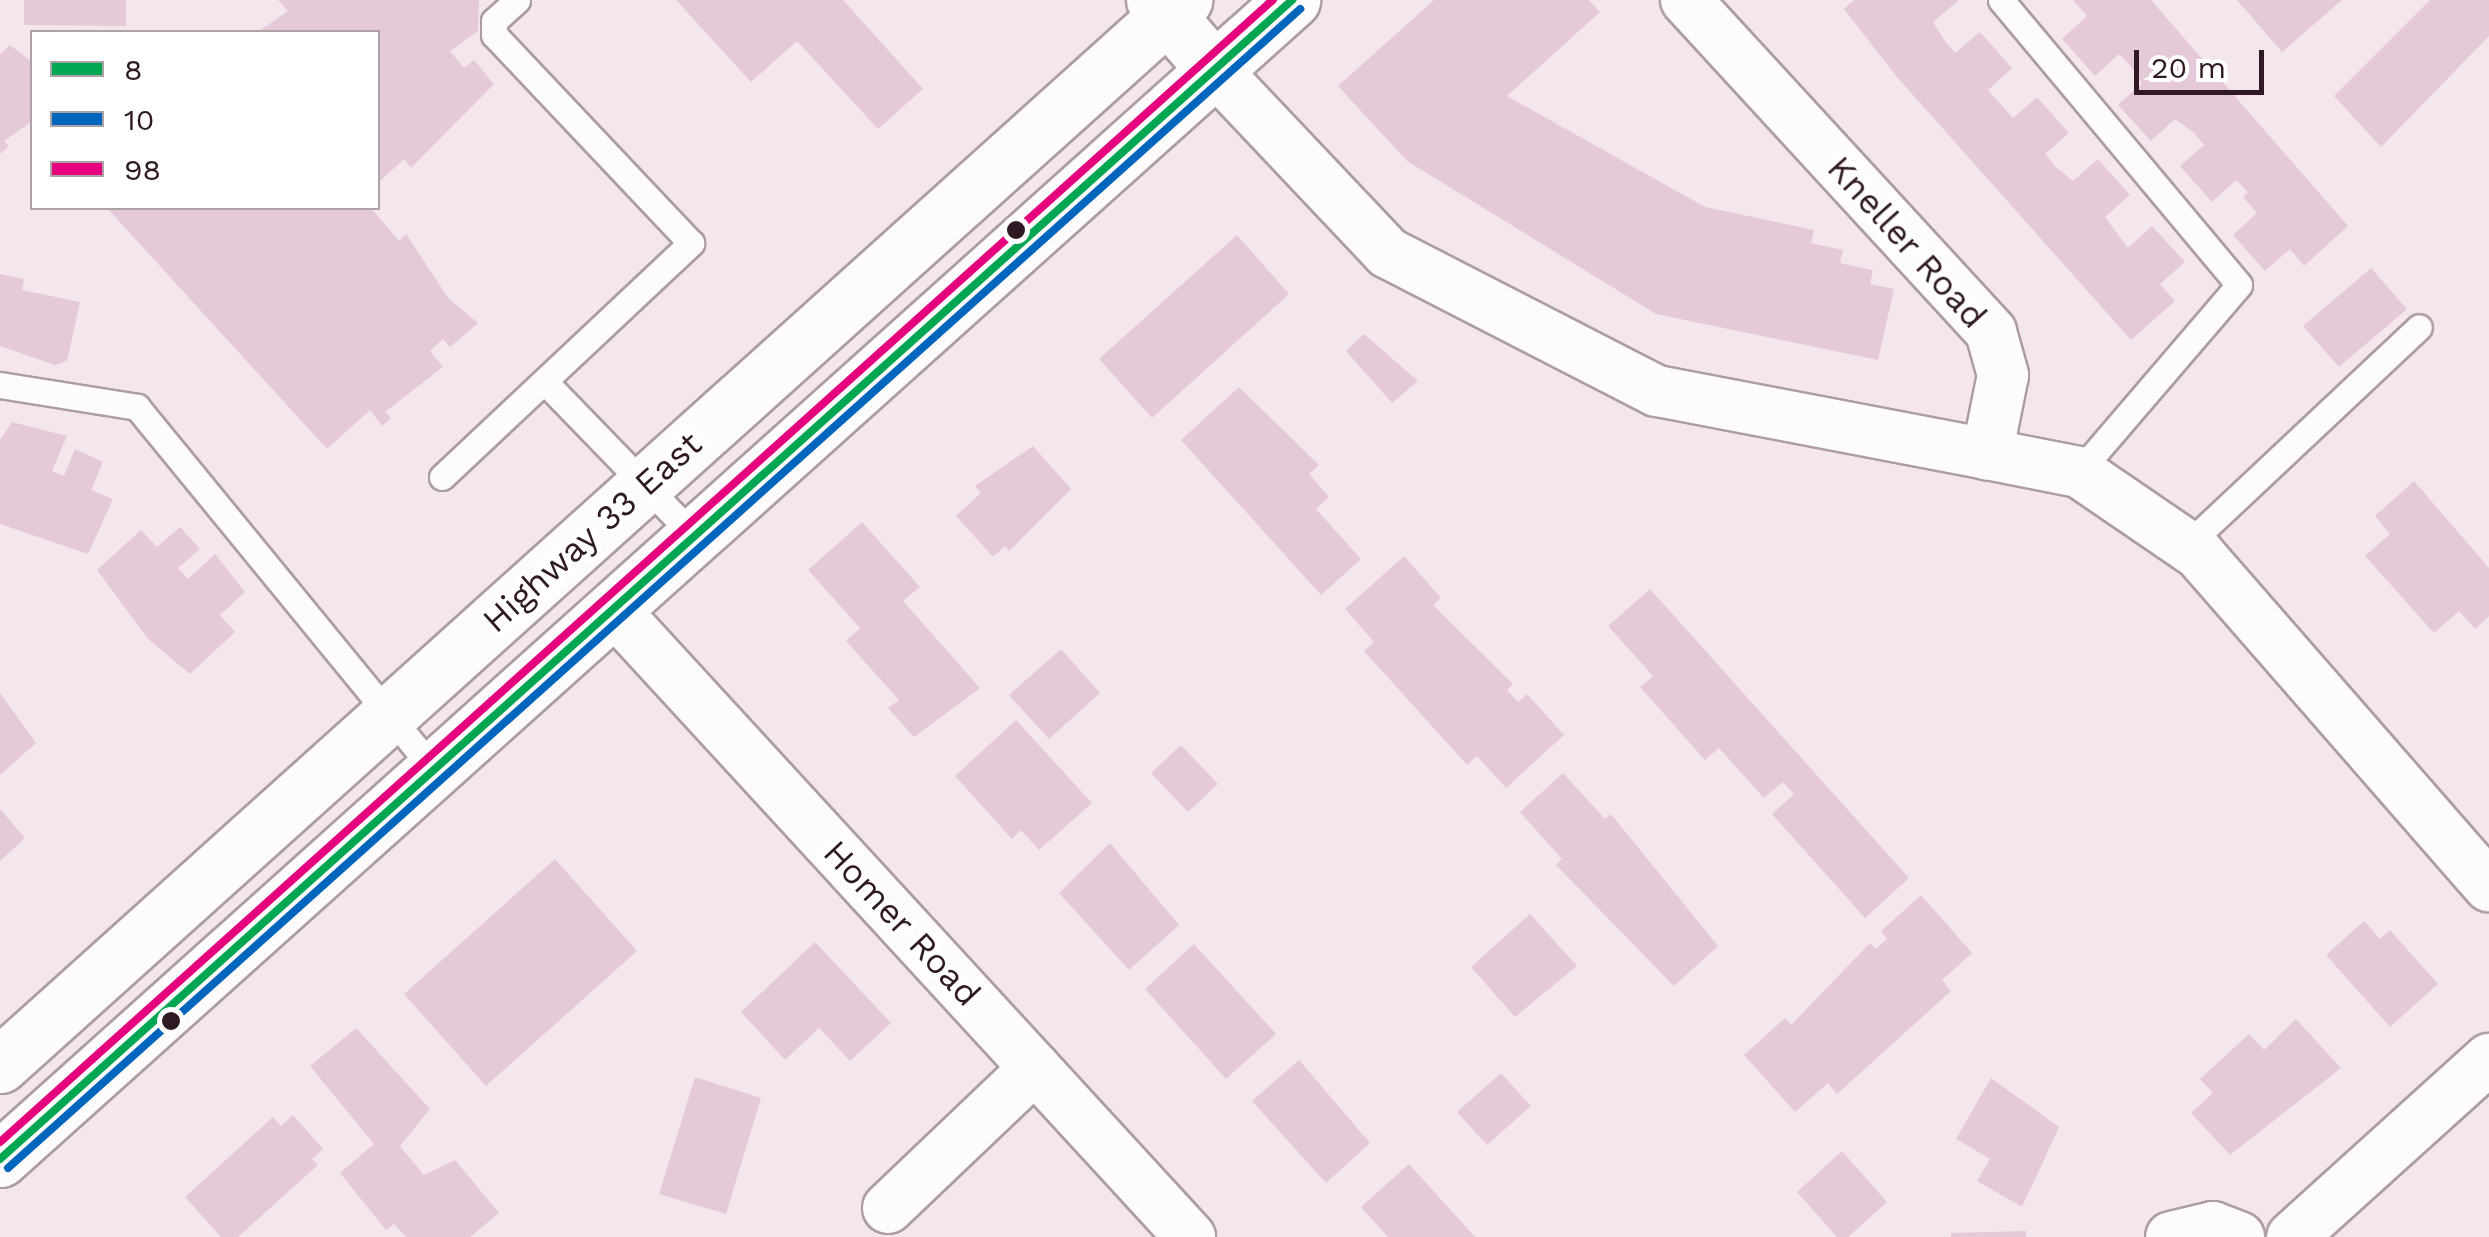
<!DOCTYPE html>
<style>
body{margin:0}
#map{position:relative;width:2489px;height:1237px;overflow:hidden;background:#f4e6ed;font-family:"Work Sans",sans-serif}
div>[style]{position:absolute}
.building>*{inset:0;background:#e5c9d8}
.roads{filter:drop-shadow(2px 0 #ac9ca4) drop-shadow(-2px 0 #ac9ca4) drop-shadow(0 2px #ac9ca4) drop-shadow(0 -2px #ac9ca4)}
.lane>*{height:25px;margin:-12.5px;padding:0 12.5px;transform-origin:12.5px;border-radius:12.5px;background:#fdfbfc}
.street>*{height:50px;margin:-25px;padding:0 25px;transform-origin:25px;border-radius:25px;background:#fdfbfc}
.secondary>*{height:55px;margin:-27.5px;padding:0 27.5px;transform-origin:27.5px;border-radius:27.5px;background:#fdfbfc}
.primary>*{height:55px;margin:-27.5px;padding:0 27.5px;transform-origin:27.5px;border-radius:27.5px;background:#fdfbfc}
.bus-1>*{height:8px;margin:-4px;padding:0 4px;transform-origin:4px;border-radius:4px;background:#00a651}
.bus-2>*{height:8px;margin:-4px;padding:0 4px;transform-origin:4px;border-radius:4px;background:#0065bd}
.bus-3>*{height:8px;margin:-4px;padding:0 4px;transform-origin:4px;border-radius:4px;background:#e5007d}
.dots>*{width:28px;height:28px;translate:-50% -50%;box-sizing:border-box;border:5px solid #fff;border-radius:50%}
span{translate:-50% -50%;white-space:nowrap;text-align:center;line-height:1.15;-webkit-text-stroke:9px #fff;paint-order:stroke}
.street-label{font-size:35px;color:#2f1924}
.legend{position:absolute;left:30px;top:30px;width:350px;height:180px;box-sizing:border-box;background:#fff;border:2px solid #aca3a7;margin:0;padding:12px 18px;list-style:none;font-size:30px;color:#2f1924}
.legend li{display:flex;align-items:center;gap:20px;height:50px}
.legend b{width:50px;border:2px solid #aca3a7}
.scale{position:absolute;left:2134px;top:50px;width:130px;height:45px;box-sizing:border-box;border:5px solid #2f1924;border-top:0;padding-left:12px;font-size:30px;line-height:35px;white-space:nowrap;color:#2f1924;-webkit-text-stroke:8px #fff;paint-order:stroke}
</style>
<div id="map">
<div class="building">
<div style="clip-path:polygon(24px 0,126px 0,126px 26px,24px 25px)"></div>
<div style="clip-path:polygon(278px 0,479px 0,478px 31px,450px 51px,464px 68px,474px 60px,494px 84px,411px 168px,404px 159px,378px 183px,378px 32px,258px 32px,288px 11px)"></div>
<div style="clip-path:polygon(676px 0,843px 0,923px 89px,878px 129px,797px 41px,751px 82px)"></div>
<div style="clip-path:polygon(1434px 0,1589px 0,1600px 12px,1507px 96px,1705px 207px,1814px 230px,1811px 243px,1843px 250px,1840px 263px,1873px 270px,1870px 284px,1894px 289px,1878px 360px,1656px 314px,1407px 161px,1338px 86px)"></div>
<div style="clip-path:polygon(1854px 0,1959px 0,1933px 22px,1945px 41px,1955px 53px,1980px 32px,2012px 68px,1988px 90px,2013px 118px,2037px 97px,2069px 133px,2045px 154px,2056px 167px,2073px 181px,2098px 159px,2130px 195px,2105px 217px,2128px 248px,2152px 226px,2185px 262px,2160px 284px,2175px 301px,2131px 340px,1897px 77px,1844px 9px)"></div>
<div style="clip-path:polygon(2073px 0,2151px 0,2348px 226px,2304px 266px,2290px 249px,2265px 271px,2233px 235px,2257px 213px,2243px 197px,2248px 192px,2236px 180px,2212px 202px,2180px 166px,2204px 145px,2193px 132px,2175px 119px,2151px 141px,2118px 105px,2142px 83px,2130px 65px,2119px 54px,2095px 76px,2062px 39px,2087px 16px)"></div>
<div style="clip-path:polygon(2237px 0,2342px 0,2282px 52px)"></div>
<div style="clip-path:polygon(2430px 0,2489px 0,2489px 36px,2381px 147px,2334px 96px)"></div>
<div style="clip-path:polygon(10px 45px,32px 62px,32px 121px,4px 141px,9px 146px,0 154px,0 54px)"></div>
<div style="clip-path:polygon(107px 208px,371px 208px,399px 241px,406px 234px,449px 299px,478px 323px,450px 347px,443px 339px,430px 351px,443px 367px,385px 412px,391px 418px,382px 426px,370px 410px,327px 449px)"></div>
<div style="clip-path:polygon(1237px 235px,1289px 294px,1152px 418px,1099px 359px)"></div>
<div style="clip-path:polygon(2371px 268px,2407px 309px,2339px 367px,2303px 326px)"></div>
<div style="clip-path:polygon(0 274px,24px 279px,22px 290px,80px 302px,67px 361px,55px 365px,0 346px)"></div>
<div style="clip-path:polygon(1364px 334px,1418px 381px,1392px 403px,1346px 351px)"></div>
<div style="clip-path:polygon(1239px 387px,1319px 465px,1309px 474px,1329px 497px,1316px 509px,1361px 559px,1321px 595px,1181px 440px)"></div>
<div style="clip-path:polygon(12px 422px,67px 436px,52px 471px,64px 476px,75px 449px,103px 462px,91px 490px,113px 499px,88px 554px,0 524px,0 440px)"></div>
<div style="clip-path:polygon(1033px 446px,1071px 489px,1009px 551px,1005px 546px,993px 557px,956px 516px,981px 493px,975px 486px)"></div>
<div style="clip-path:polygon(2414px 481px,2489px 568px,2489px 616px,2475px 629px,2459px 611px,2434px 633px,2365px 556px,2390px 534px,2375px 516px)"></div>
<div style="clip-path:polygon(862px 522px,920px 587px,903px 601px,980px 688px,914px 737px,888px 708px,899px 700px,846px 641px,860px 628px,808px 570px)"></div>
<div style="clip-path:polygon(180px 527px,200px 549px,178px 568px,188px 579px,215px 554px,245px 592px,220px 615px,235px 632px,190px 674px,148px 639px,97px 570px,141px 530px,157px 547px)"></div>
<div style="clip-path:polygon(1404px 556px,1441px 598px,1433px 605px,1513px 684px,1507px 690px,1518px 702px,1527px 694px,1564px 735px,1506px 788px,1477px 756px,1467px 765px,1364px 651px,1374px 642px,1345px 609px)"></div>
<div style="clip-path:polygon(1650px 589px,1909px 878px,1865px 918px,1772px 814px,1794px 794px,1783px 782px,1764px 798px,1719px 748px,1705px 760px,1640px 687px,1653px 676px,1608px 626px)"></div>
<div style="clip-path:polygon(1061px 649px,1100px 693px,1049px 739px,1009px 695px)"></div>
<div style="clip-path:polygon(0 693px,36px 743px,0 775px)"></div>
<div style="clip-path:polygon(1016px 720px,1092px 803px,1039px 850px,1021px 830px,1012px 839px,955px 776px)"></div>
<div style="clip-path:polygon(1181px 745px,1218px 784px,1188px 812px,1151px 773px)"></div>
<div style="clip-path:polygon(1563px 773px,1605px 819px,1611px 814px,1718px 946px,1674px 986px,1556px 865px,1562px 859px,1520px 812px)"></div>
<div style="clip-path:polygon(0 809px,25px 838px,0 861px)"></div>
<div style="clip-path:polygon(1110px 843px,1179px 925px,1129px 970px,1059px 893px)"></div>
<div style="clip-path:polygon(555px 859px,637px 951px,486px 1086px,404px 994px)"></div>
<div style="clip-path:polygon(1921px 895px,1972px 953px,1942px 980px,1951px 991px,1837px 1094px,1828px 1083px,1795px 1112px,1744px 1055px,1785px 1018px,1791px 1025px,1870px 943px,1876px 949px,1887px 939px,1881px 931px)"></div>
<div style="clip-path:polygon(1530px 914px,1577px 966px,1515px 1017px,1471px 967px)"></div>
<div style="clip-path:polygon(2364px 921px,2380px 939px,2390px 930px,2438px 984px,2390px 1027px,2326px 955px)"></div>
<div style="clip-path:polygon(815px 942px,891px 1023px,850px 1061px,819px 1028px,785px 1060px,741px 1012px)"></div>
<div style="clip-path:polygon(1194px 944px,1276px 1034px,1226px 1079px,1145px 989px)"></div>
<div style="clip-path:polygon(2296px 1019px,2341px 1068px,2230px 1155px,2191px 1113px,2213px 1093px,2200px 1079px,2249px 1034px,2264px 1050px)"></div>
<div style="clip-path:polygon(356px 1028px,430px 1109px,400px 1146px,424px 1175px,455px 1160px,499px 1213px,470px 1237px,406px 1237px,394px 1224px,386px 1230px,340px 1173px,374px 1144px,310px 1066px)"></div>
<div style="clip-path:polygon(1299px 1060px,1370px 1143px,1326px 1183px,1252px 1101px)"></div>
<div style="clip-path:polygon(1501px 1073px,1531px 1106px,1487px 1145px,1457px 1112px)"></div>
<div style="clip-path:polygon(695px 1077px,761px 1098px,726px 1214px,659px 1194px)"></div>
<div style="clip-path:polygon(1991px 1078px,2059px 1127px,2022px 1207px,1977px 1181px,1990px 1159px,1956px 1139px)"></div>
<div style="clip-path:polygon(293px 1115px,323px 1149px,312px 1159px,318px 1165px,238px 1237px,221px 1237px,185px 1197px,273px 1117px,281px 1126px)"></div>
<div style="clip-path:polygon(1842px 1151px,1887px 1202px,1848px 1237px,1837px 1237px,1797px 1192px)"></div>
<div style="clip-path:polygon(1409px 1164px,1475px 1237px,1388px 1237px,1361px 1207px)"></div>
<div style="clip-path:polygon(2026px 1231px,2026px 1237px,1951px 1237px,1951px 1233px)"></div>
</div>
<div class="roads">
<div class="lane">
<div style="left:2001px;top:0;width:371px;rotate:50.1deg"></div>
<div style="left:2239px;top:285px;width:246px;rotate:130.6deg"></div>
<div style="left:545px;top:382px;width:214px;rotate:45.9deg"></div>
<div style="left:0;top:385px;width:139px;rotate:9.1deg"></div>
<div style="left:137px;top:407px;width:469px;rotate:50.7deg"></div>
<div style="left:442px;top:477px;width:342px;rotate:-43.2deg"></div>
<div style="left:691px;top:243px;width:286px;rotate:-133.4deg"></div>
<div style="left:494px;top:35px;width:14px;rotate:-90deg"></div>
<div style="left:494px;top:21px;width:31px;rotate:-42deg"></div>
<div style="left:2187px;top:545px;width:318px;rotate:-43.2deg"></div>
</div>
<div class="street">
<div style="left:1686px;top:0;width:451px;rotate:47.4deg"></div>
<div style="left:1991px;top:332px;width:45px;rotate:74.4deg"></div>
<div style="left:2003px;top:375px;width:81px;rotate:101.4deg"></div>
<div style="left:1987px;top:454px;width:94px;rotate:11.1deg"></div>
<div style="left:2079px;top:472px;width:145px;rotate:34.3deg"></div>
<div style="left:2199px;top:554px;width:441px;rotate:48.9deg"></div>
<div style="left:1214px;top:69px;width:253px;rotate:46.6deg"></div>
<div style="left:1388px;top:253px;width:302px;rotate:27.2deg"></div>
<div style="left:1657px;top:391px;width:336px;rotate:10.8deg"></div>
<div style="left:613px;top:609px;width:853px;rotate:47.42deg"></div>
<div style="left:888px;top:1208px;width:203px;rotate:-43.6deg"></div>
<div style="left:2171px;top:1237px;width:43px;rotate:-13.4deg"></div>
<div style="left:2213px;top:1227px;width:28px;rotate:21deg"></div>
<div style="left:2292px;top:1237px;width:266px;rotate:-42.1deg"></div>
</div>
<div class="secondary">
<div style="left:1154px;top:0;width:91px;rotate:49deg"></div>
</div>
<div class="primary">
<div style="left:0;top:1065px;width:1593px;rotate:-41.97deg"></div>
<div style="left:0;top:1159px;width:1736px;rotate:-41.89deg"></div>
</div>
</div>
<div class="bus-1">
<div style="left:0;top:1159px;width:1736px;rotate:-41.89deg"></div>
</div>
<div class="bus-2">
<div style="left:8px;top:1168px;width:1736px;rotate:-41.89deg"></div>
</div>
<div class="bus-3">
<div style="left:0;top:1142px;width:1710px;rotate:-41.9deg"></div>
</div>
<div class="dots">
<div style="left:1016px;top:230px;background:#2f1924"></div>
<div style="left:171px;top:1021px;background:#2f1924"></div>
</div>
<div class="street-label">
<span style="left:1907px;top:242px;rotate:48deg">Kneller Road</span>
<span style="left:592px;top:532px;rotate:-42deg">Highway 33 East</span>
<span style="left:902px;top:923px;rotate:47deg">Homer Road</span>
</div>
<ul class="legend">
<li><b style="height:12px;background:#00a651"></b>8</li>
<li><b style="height:12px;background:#0065bd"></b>10</li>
<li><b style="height:12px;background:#e5007d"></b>98</li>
</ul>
<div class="scale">20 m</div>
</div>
